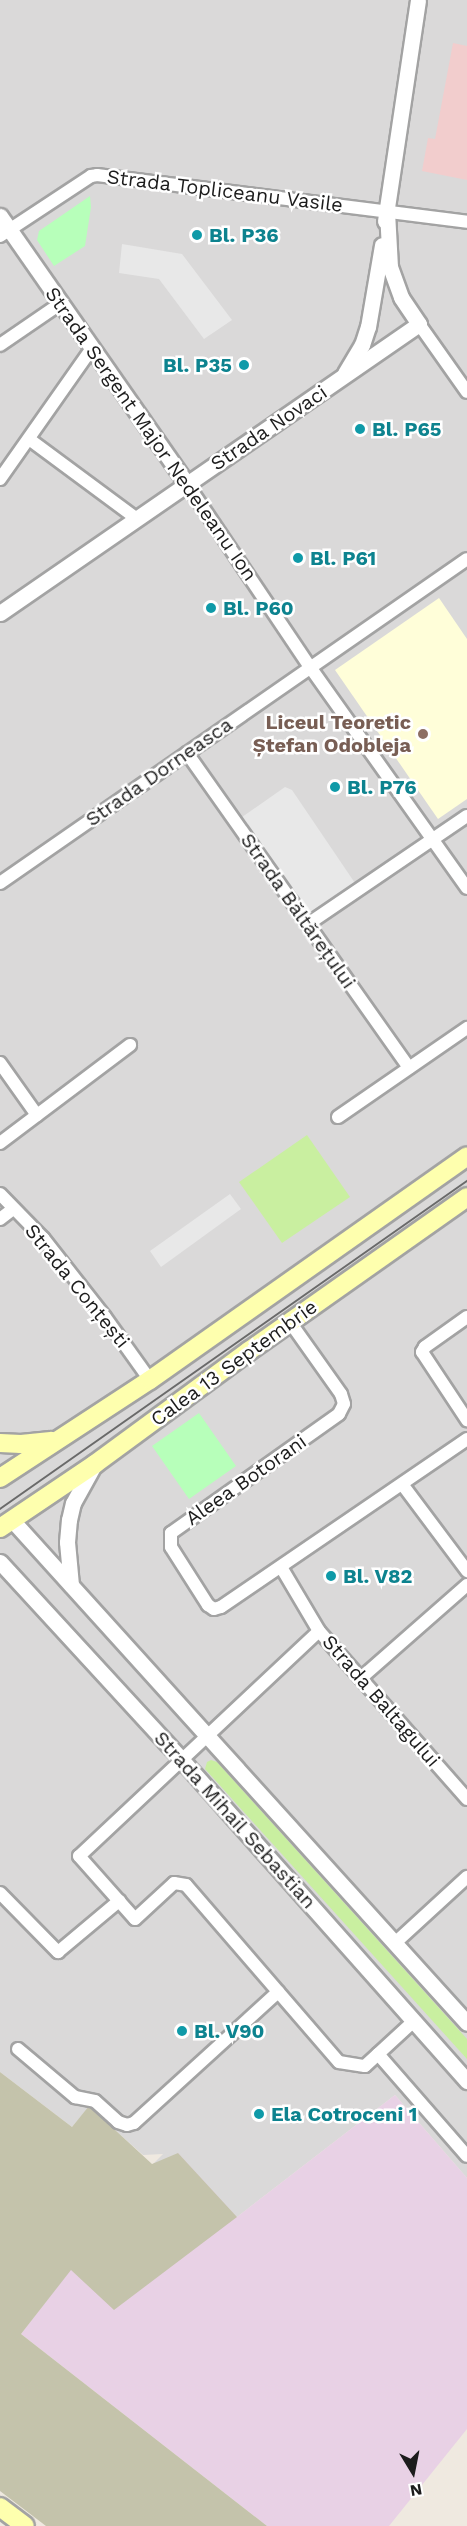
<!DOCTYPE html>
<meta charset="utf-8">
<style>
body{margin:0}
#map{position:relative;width:467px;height:2526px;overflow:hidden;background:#efe9e0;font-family:"Work Sans",sans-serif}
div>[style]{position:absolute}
.residential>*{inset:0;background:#dad9d9}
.commercial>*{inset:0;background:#f2cdcd}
.industrial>*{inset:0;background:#e8d1e5}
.education>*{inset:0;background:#fffed9}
.construction>*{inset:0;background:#c4c3ab}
.grass>*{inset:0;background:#c9efa0}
.park>*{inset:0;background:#b7ffba}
.parking>*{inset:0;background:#e8e8e8}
.roads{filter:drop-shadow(2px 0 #a3a3a3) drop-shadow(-2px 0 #a3a3a3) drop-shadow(0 2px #a3a3a3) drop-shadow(0 -2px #a3a3a3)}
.minor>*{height:12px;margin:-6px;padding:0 6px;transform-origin:6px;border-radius:6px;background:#fff}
.tertiary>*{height:15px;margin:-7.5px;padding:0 7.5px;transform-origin:7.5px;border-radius:7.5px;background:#fff}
.secondary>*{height:18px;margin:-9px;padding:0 9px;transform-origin:9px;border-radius:9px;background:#feffae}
.tram>*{height:1.5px;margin:-0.75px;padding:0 0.75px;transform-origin:0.75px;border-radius:0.75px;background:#6a6a6a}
.dots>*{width:16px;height:16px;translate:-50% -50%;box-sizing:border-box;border:3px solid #fff;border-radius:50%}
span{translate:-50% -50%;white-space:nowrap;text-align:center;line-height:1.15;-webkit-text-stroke:5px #fff;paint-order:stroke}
.street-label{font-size:20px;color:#1c1c1c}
.culture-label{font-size:20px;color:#0d838f;font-weight:700}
.left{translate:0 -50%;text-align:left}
.right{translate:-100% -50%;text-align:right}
.education-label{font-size:20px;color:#785e54;font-weight:700}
.north{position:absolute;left:383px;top:2442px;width:60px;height:60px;-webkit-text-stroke:4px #fff;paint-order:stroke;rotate:170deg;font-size:16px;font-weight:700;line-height:24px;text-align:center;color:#1c1c1c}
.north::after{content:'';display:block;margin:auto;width:21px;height:27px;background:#1c1c1c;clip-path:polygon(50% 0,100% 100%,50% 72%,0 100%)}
</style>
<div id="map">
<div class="residential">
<div style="clip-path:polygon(0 0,467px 0,467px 2178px,395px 2095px,237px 2217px,153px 2164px,163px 2154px,143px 2155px,89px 2107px,72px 2127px,0 2072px)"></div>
</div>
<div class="commercial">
<div style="clip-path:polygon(453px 43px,467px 46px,467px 180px,422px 171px,428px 138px,435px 139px)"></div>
</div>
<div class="industrial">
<div style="clip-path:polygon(395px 2095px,467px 2178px,467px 2429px,389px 2526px,267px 2526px,21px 2334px,123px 2201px,178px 2153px,237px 2217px)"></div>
</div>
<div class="education">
<div style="clip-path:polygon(439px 598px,467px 639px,467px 799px,438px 819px,335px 670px)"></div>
</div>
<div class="construction">
<div style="clip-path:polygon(0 2072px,72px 2127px,89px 2106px,152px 2164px,178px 2153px,237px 2217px,114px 2310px,71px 2270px,21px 2334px,267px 2526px,46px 2526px,0 2491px)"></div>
</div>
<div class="grass">
<div style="clip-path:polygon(307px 1135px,350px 1197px,282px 1243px,239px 1182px)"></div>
<div style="clip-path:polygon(211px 1760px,217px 1762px,467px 2039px,467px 2059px,205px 1769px,207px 1762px)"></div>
</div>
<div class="park">
<div style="clip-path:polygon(90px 196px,91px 207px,85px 246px,54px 266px,37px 240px,39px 231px)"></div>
<div style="clip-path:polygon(199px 1413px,236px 1466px,189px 1499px,152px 1446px)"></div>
</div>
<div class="parking">
<div style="clip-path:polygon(122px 244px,182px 254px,232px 320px,204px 339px,159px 279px,119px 273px)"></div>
<div style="clip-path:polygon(285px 787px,292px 790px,359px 889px,308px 924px,235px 822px)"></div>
<div style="clip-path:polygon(230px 1194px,241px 1209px,161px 1267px,150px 1251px)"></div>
</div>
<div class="roads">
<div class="minor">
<div style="left:0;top:236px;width:109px;rotate:-33.4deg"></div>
<div style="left:91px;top:176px;width:6px;rotate:-9deg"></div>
<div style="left:97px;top:175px;width:373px;rotate:7.2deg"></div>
<div style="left:419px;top:324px;width:83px;rotate:54.8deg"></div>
<div style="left:0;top:345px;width:74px;rotate:-34.5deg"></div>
<div style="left:29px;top:439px;width:134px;rotate:36.5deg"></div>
<div style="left:0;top:479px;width:160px;rotate:-54.9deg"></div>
<div style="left:187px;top:484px;width:220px;rotate:56.1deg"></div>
<div style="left:310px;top:667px;width:271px;rotate:54.6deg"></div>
<div style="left:187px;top:753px;width:385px;rotate:54.8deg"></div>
<div style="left:0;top:883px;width:568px;rotate:-34.75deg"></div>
<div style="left:308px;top:924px;width:192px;rotate:-34.2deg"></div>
<div style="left:0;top:1063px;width:64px;rotate:54.6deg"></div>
<div style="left:338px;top:1117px;width:157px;rotate:-34.6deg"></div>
<div style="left:0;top:1143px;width:163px;rotate:-37deg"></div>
<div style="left:0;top:1194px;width:62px;rotate:45.7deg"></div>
<div style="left:43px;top:1238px;width:100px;rotate:51.9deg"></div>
<div style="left:105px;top:1317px;width:77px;rotate:54.5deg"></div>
<div style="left:0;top:1219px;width:16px;rotate:-38deg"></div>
<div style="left:467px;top:1317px;width:52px;rotate:144.5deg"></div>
<div style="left:425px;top:1347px;width:6px;rotate:121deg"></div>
<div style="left:422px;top:1352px;width:82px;rotate:56.5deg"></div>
<div style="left:290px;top:1322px;width:88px;rotate:54.7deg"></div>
<div style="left:341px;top:1394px;width:10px;rotate:73deg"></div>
<div style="left:344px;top:1404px;width:11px;rotate:117deg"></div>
<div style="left:339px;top:1414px;width:206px;rotate:144.7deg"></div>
<div style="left:171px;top:1533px;width:14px;rotate:90deg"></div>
<div style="left:171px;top:1547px;width:69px;rotate:57.5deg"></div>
<div style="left:208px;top:1605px;width:7px;rotate:34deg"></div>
<div style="left:214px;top:1609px;width:7px;rotate:-16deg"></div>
<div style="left:221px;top:1607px;width:298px;rotate:-34.3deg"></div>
<div style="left:402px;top:1484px;width:109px;rotate:53.2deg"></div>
<div style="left:281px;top:1567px;width:74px;rotate:59.3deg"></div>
<div style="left:319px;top:1631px;width:224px;rotate:48.6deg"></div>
<div style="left:319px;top:1631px;width:329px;rotate:136.8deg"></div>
<div style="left:79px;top:1856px;width:84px;rotate:48.4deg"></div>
<div style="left:135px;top:1919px;width:53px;rotate:-42.7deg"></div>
<div style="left:174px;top:1883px;width:12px;rotate:9deg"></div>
<div style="left:186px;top:1885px;width:234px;rotate:49.2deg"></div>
<div style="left:339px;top:2062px;width:26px;rotate:9deg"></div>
<div style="left:365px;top:2066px;width:67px;rotate:-42.6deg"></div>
<div style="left:361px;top:1678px;width:141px;rotate:-41.3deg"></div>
<div style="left:0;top:1893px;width:83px;rotate:45.5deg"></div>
<div style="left:58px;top:1952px;width:80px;rotate:-39.9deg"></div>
<div style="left:395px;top:1943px;width:98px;rotate:-42.5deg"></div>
<div style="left:18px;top:2049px;width:75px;rotate:40.1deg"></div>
<div style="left:75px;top:2097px;width:20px;rotate:11deg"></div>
<div style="left:95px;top:2101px;width:31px;rotate:42deg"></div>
<div style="left:118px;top:2122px;width:9px;rotate:18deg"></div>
<div style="left:127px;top:2125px;width:7px;rotate:-16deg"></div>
<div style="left:134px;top:2123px;width:195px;rotate:-42.3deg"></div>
<div style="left:378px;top:2054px;width:135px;rotate:48.9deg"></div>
</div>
<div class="tertiary">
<div style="left:0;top:216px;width:327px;rotate:55.1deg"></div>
<div style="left:385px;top:221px;width:223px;rotate:-81.5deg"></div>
<div style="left:345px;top:373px;width:33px;rotate:-59deg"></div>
<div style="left:362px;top:345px;width:19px;rotate:-72deg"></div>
<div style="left:368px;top:327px;width:83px;rotate:-80.3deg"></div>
<div style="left:0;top:613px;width:509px;rotate:-34.6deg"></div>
<div style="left:419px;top:324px;width:32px;rotate:-124deg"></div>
<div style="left:401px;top:297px;width:32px;rotate:-110deg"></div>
<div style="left:390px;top:267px;width:55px;rotate:-93.1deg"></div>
<div style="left:12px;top:1520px;width:678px;rotate:47.87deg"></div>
<div style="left:0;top:1562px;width:268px;rotate:47.4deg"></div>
<div style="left:181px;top:1759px;width:431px;rotate:48.4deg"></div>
<div style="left:71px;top:1585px;width:43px;rotate:-95.3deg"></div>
<div style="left:67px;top:1542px;width:22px;rotate:-85deg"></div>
<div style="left:69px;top:1520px;width:17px;rotate:-77deg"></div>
<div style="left:73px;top:1503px;width:43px;rotate:-61.1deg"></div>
</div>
<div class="secondary">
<div style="left:0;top:1443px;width:21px;rotate:3deg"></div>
<div style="left:21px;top:1444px;width:30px;rotate:-6deg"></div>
<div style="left:0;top:1478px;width:179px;rotate:-33.2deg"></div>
<div style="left:150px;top:1380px;width:388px;rotate:-35.2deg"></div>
<div style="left:0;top:1528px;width:115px;rotate:-34deg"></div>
<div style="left:95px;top:1464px;width:191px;rotate:-36.3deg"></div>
<div style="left:249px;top:1351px;width:267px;rotate:-35.2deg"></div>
<div style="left:0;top:2507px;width:31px;rotate:37deg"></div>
</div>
</div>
<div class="tram">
<div style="left:0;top:1509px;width:571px;rotate:-35.08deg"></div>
</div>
<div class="dots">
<div style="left:197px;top:235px;background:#0f9aa8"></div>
<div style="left:244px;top:365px;background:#0f9aa8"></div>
<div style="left:360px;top:429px;background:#0f9aa8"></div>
<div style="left:298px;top:558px;background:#0f9aa8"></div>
<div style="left:211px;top:608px;background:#0f9aa8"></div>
<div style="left:423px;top:734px;background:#8d6e63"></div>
<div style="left:335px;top:787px;background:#0f9aa8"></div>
<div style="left:331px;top:1576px;background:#0f9aa8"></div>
<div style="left:182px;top:2031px;background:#0f9aa8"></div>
<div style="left:259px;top:2114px;background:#0f9aa8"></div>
</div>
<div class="street-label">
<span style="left:225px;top:191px;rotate:7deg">Strada Topliceanu Vasile</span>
<span style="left:269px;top:428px;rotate:-34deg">Strada Novaci</span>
<span style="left:151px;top:434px;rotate:55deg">Strada Sergent Major Nedeleanu Ion</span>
<span style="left:159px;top:772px;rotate:-35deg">Strada Dorneasca</span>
<span style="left:298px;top:911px;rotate:55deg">Strada Băltărețului</span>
<span style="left:77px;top:1286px;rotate:51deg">Strada Conțești</span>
<span style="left:234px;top:1363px;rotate:-36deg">Calea 13 Septembrie</span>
<span style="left:246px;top:1480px;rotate:-35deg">Aleea Botorani</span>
<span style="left:381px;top:1701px;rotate:49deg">Strada Baltagului</span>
<span style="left:235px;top:1820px;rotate:48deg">Strada Mihail Sebastian</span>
</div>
<div class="culture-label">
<span class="left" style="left:209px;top:235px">Bl. P36</span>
<span class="right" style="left:232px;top:365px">Bl. P35</span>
<span class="left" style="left:372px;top:429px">Bl. P65</span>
<span class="left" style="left:310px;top:558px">Bl. P61</span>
<span class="left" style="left:223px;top:608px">Bl. P60</span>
<span class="left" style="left:347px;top:787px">Bl. P76</span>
<span class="left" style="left:343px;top:1576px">Bl. V82</span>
<span class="left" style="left:194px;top:2031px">Bl. V90</span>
<span class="left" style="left:271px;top:2114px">Ela Cotroceni 1</span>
</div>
<div class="education-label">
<span class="right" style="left:411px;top:734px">Liceul Teoretic<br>Ștefan Odobleja</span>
</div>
<div class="north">N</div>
</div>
